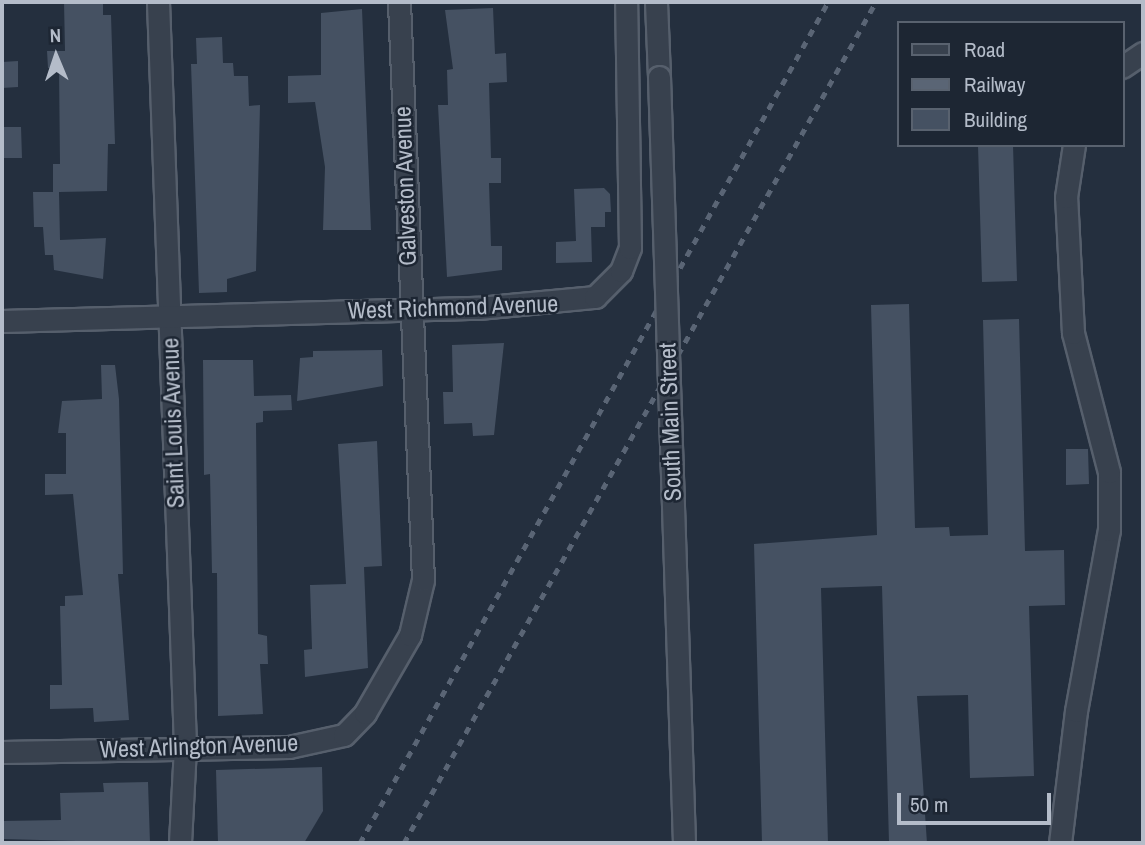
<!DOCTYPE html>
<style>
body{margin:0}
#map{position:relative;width:1145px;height:845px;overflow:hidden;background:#242f3e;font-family:"Archivo Narrow",sans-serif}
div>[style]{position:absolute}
.building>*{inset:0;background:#455162}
.roads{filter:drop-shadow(2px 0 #565f6c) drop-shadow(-2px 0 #565f6c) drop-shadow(0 2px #565f6c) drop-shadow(0 -2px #565f6c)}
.minor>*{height:21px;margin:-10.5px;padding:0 10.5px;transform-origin:10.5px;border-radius:10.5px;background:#38414e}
.rail>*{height:5px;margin-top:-2.5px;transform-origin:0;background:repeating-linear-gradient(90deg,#5a6575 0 7px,transparent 0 14px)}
.bridges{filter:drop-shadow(2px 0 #565f6c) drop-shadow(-2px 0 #565f6c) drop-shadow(0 2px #565f6c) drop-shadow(0 -2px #565f6c)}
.minor-bridge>*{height:21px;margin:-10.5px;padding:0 10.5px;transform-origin:10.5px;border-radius:10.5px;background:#38414e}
span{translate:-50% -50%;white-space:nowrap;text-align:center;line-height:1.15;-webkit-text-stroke:5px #1d2633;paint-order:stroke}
.street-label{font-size:24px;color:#b4bcc9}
.frame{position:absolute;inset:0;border:4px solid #b4bcc9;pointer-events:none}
.legend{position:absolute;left:897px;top:21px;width:228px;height:126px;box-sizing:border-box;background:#1d2633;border:2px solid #59626f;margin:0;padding:9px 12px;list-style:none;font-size:21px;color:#b4bcc9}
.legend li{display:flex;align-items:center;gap:14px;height:35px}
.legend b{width:35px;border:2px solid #59626f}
.north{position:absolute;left:21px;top:21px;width:70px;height:70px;-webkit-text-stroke:5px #1d2633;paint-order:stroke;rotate:358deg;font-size:19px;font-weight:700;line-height:28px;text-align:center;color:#b4bcc9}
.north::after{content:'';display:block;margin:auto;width:24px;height:32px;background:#b4bcc9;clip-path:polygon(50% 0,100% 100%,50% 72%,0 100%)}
.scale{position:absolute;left:897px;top:793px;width:154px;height:32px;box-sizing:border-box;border:4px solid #b4bcc9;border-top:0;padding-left:9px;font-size:21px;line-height:24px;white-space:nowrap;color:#b4bcc9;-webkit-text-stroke:5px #1d2633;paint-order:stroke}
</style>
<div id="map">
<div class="building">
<div style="clip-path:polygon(64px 2px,103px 2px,103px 15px,111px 15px,115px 144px,108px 144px,107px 191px,59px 192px,60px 240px,106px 238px,103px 279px,54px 270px,53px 255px,45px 255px,43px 227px,34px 227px,33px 192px,53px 192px,53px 164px,60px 164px,59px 67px,48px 68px,47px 51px,65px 51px)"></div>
<div style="clip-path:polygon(493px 8px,495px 54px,506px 53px,507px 82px,489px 83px,491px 158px,501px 158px,501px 183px,489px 183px,491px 246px,502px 246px,502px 270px,447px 277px,438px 105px,448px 105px,447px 70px,453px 69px,445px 10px)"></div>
<div style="clip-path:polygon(362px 9px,371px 230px,323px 230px,325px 167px,315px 102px,288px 103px,288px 76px,321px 75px,321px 13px)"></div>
<div style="clip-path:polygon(222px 37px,223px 63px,233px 63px,234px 76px,248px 76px,249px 106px,260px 105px,256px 271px,227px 279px,227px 292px,199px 293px,191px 64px,197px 64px,196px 38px)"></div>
<div style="clip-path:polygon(18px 61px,18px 87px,2px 88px,2px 62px)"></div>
<div style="clip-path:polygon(2px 127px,21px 127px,22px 158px,2px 158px)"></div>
<div style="clip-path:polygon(978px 145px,1013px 145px,1017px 281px,982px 282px)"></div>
<div style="clip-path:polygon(604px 188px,610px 194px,611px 212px,605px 212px,605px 227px,591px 227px,592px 262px,556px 263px,556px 242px,576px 241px,574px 189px)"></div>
<div style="clip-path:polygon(909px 304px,915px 528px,949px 527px,950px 536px,988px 535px,983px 320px,1019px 319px,1025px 551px,1064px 550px,1065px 605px,1029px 606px,1034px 776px,970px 778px,968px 695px,917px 696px,927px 843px,889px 843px,882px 586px,821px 588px,828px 843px,762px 843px,754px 544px,877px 535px,871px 305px)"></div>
<div style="clip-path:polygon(504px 343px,494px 435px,473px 436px,472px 423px,444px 424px,443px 392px,453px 392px,452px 345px)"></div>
<div style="clip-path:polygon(382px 350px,383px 386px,297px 401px,300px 358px,313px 357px,313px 351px)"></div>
<div style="clip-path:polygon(203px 360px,253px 360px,254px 396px,291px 395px,292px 410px,263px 411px,263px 422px,256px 423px,258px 634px,267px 636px,268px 664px,260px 664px,263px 714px,218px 716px,217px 573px,212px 573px,210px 474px,204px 475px)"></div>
<div style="clip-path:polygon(101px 365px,115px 365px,119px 399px,123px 574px,118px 574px,129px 720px,94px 722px,93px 708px,50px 709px,50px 685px,62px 685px,60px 606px,65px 606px,65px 596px,83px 595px,73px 494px,45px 495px,45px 474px,66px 474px,66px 433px,58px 433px,62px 401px,102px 399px)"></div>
<div style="clip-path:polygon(377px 441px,382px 566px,364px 567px,368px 668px,305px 677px,304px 650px,312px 649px,310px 585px,346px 584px,338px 444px)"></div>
<div style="clip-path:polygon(1066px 449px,1088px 449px,1089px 484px,1066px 485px)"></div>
<div style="clip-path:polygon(322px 767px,323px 811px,304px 843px,218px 843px,216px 770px)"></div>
<div style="clip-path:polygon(148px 782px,150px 843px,3px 839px,3px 821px,61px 820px,60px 793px,104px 792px,103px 783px)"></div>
</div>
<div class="roads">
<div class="minor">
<div style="left:158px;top:2px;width:745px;rotate:87.92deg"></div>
<div style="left:185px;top:747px;width:96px;rotate:93deg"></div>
<div style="left:656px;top:2px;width:75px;rotate:87.7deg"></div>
<div style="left:1122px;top:67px;width:25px;rotate:-34deg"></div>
<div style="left:2px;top:321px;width:476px;rotate:-1.6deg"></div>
<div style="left:478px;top:308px;width:118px;rotate:-5.4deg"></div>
<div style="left:595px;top:297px;width:37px;rotate:-45deg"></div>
<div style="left:621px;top:271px;width:25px;rotate:-69deg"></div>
<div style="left:630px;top:248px;width:246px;rotate:-90.9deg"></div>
<div style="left:2px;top:752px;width:287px;rotate:-1deg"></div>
<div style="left:289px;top:747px;width:56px;rotate:-12.3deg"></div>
<div style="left:344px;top:735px;width:30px;rotate:-46deg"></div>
<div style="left:365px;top:713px;width:90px;rotate:-60deg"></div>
<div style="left:410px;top:635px;width:57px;rotate:-76.7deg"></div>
<div style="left:423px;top:580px;width:578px;rotate:-92.38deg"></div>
<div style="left:1060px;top:843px;width:133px;rotate:-83.1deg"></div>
<div style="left:1076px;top:711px;width:184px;rotate:-79.7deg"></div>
<div style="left:1109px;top:530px;width:58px;rotate:-90deg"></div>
<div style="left:1109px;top:472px;width:144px;rotate:-104.5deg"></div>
<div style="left:1073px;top:333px;width:136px;rotate:-92.9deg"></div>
<div style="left:1066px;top:197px;width:53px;rotate:-81.3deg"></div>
</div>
</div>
<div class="rail">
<div style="left:360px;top:843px;width:962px;rotate:-60.9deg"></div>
<div style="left:404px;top:843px;width:964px;rotate:-60.7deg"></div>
</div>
<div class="bridges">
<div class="minor-bridge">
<div style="left:659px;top:77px;width:766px;rotate:88.13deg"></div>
</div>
</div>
<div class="street-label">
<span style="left:405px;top:186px;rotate:-92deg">Galveston Avenue</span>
<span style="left:453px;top:307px;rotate:-2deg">West Richmond Avenue</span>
<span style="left:670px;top:422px;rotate:-92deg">South Main Street</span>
<span style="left:173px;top:423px;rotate:-92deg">Saint Louis Avenue</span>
<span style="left:199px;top:746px;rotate:-2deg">West Arlington Avenue</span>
</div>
<div class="frame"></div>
<ul class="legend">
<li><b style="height:9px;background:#38414e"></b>Road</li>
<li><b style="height:9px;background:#5a6575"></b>Railway</li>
<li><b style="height:19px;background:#455162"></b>Building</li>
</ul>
<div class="north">N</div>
<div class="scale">50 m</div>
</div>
